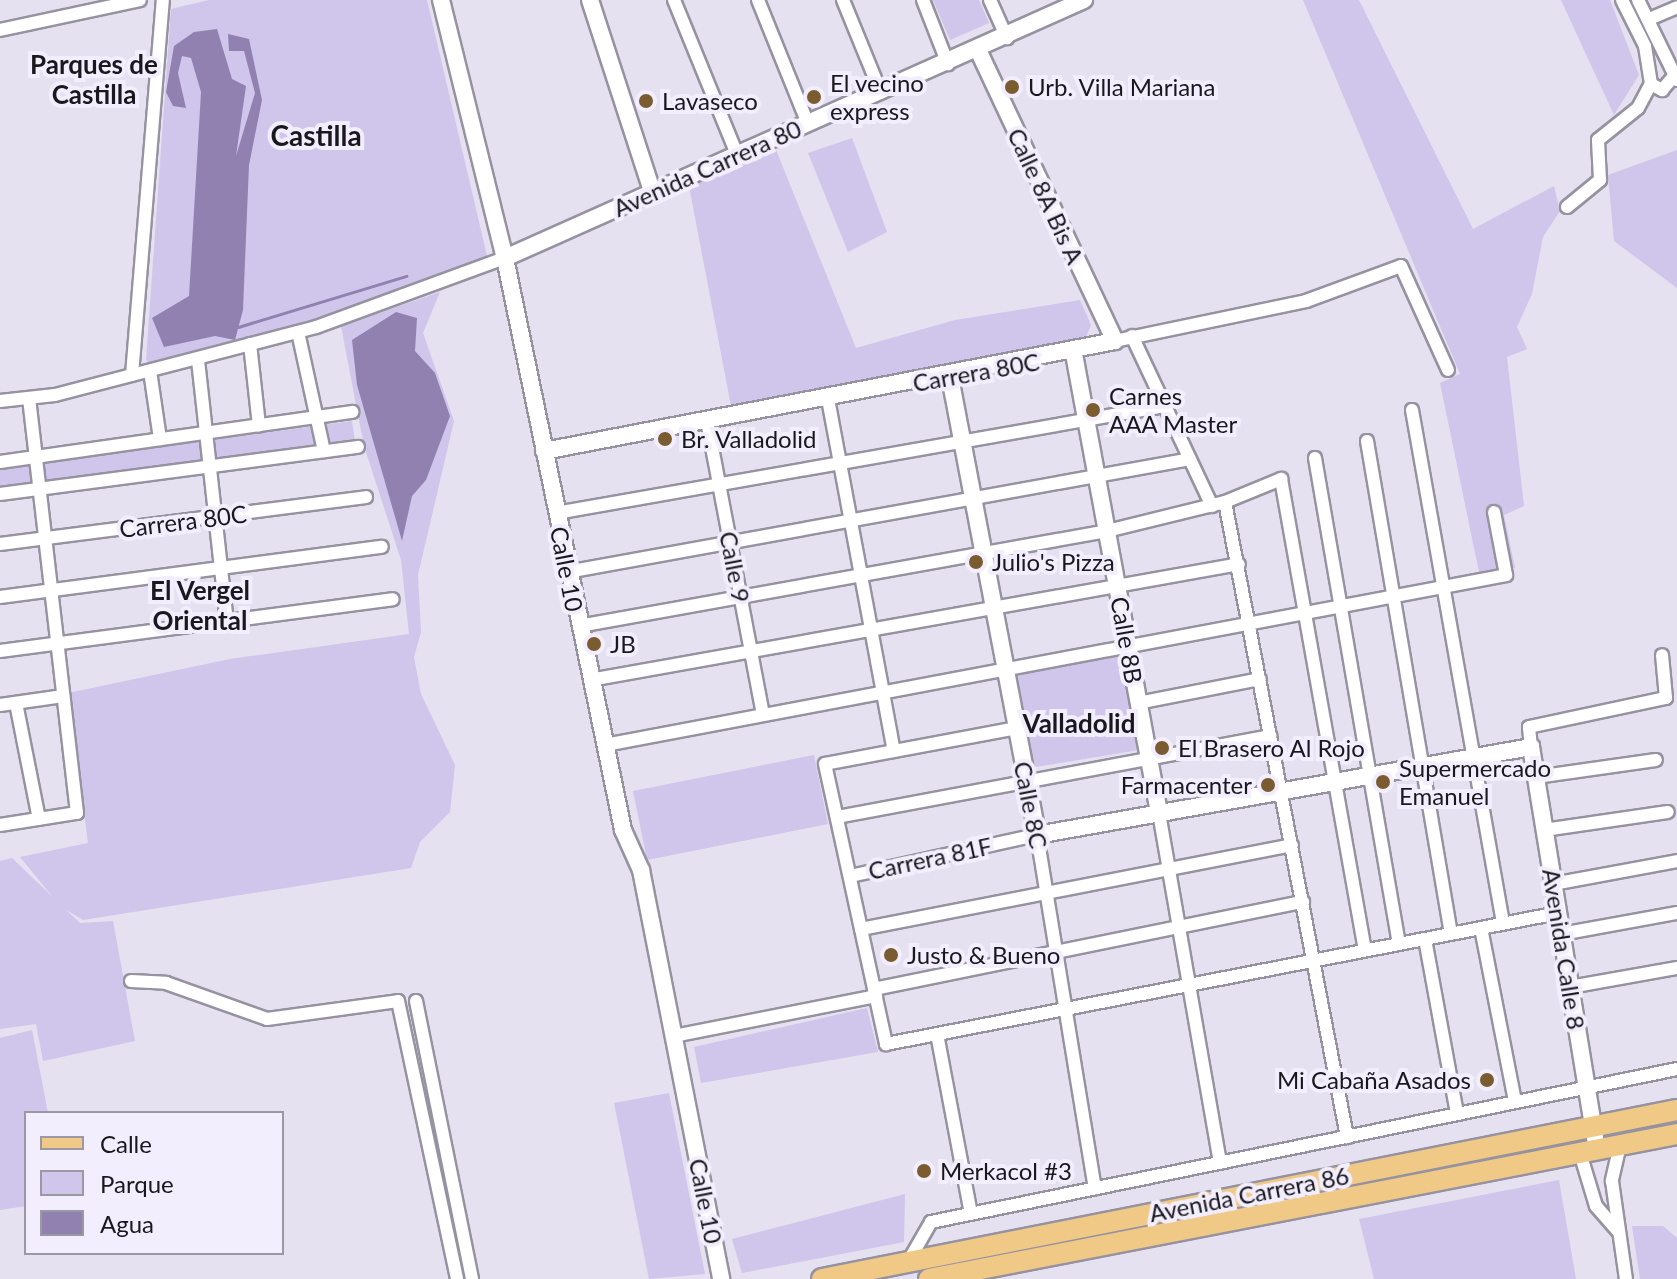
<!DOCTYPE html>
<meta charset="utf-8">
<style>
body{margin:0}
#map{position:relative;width:1677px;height:1279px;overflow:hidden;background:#e5e1f0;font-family:Lato,sans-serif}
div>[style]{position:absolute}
.green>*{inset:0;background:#d0c5ea}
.water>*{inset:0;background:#9181b1}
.stream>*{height:3px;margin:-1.5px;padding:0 1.5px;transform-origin:1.5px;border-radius:1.5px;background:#9181b1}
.roads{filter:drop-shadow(2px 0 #9692a0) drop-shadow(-2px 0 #9692a0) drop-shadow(0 2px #9692a0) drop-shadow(0 -2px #9692a0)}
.minor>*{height:12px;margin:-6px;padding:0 6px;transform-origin:6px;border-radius:6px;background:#fff}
.tertiary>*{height:16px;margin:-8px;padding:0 8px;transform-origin:8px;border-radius:8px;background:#fff}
.primary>*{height:20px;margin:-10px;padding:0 10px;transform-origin:10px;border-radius:10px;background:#f1c987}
.dots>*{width:22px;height:22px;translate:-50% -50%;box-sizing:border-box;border:4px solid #f3eefd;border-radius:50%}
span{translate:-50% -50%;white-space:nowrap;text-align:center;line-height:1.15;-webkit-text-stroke:8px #f3eefd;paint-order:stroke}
.poi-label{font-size:24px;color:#19181d}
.left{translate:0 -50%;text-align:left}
.right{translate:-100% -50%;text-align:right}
.street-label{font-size:24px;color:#19181d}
.neighbourhood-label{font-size:26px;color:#19181d;font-weight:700}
.quarter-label{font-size:28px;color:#19181d;font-weight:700}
.legend{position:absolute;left:24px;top:1111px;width:260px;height:144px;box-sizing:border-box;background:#f3eefd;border:2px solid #9c98a3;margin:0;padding:10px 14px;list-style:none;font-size:24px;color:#19181d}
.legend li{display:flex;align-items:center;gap:16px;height:40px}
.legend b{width:40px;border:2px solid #9c98a3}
</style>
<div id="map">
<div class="green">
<div style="clip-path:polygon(209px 0,427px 0,487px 256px,349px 312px,152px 365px,146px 360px,171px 9px)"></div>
<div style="clip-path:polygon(933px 0,979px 0,989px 23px,950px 40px)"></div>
<div style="clip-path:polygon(1303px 0,1359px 0,1473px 229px,1554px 186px,1560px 211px,1543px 237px,1532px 294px,1517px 327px,1527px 349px,1507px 357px,1524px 506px,1504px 515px,1515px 568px,1479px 572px,1440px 383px,1460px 374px)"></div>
<div style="clip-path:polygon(1561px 0,1610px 0,1639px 75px,1614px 115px)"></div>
<div style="clip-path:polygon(852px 138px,887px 232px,848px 252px,808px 153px)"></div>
<div style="clip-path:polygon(776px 150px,856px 348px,955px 320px,1080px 300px,1091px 325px,1086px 337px,731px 406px,689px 186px)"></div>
<div style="clip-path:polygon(1677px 150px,1677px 288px,1614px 241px,1608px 175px)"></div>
<div style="clip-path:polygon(440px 292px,423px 333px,454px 421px,418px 575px,421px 632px,414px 657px,421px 694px,455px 765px,450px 812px,420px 842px,411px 868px,83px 920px,60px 906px,20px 857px,88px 843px,68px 693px,230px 659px,409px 634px,401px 560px,364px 446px,341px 326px)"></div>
<div style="clip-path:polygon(352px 421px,355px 441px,0 489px,0 469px)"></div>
<div style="clip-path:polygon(1122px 653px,1139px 750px,1030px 768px,1013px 671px)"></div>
<div style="clip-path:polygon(814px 755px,828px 824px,647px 860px,633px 791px)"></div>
<div style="clip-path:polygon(12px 858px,80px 923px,113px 921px,135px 1041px,43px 1061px,36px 1024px,0 1029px,0 861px)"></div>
<div style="clip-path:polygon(867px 1008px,878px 1052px,701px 1083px,694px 1047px)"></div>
<div style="clip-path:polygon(32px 1030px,48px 1113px,26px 1113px,26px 1206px,0 1210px,0 1038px)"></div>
<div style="clip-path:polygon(669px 1093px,705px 1274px,649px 1279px,614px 1103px)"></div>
<div style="clip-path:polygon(1559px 1180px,1576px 1279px,1374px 1279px,1359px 1219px)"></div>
<div style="clip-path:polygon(905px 1194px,904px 1242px,742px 1273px,732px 1239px)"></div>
<div style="clip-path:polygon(1632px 1226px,1663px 1226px,1677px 1238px,1677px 1279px,1640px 1279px)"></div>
</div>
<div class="water">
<div style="clip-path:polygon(217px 29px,232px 79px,246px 86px,236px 156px,255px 93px,244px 51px,229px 51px,228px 34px,249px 39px,262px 100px,249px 165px,243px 310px,235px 340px,215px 336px,164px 347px,152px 318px,189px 296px,201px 92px,191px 58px,182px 56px,178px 73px,186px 108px,173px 106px,166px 92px,174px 46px,194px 32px)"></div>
<div style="clip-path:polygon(396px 312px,417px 318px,415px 351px,435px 373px,450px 416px,426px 480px,412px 496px,402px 541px,357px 385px,352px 340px)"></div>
</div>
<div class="stream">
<div style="left:238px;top:327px;width:176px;rotate:-16.9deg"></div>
</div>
<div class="roads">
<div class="minor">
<div style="left:674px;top:0;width:166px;rotate:67.8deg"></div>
<div style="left:758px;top:0;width:134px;rotate:68deg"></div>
<div style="left:843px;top:0;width:100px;rotate:67.8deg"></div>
<div style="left:923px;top:0;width:69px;rotate:68.7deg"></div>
<div style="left:990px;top:0;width:42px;rotate:65.9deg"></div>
<div style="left:1622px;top:0;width:51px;rotate:63.4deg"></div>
<div style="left:1645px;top:46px;width:38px;rotate:81deg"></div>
<div style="left:1651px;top:84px;width:13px;rotate:29deg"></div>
<div style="left:1662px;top:90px;width:18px;rotate:-49deg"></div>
<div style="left:1638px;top:0;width:89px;rotate:64deg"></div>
<div style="left:1654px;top:17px;width:25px;rotate:-23deg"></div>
<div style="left:0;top:30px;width:143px;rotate:-12.1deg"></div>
<div style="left:1567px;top:207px;width:43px;rotate:-39.3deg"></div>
<div style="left:1600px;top:180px;width:40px;rotate:-92.9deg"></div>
<div style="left:1598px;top:140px;width:51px;rotate:-38.7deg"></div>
<div style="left:1638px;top:108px;width:27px;rotate:-62deg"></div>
<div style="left:298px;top:332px;width:122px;rotate:77.7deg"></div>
<div style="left:1132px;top:336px;width:188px;rotate:64.8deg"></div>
<div style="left:1115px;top:341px;width:195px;rotate:-11.8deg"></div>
<div style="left:1306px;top:301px;width:101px;rotate:-20.2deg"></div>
<div style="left:1401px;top:266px;width:114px;rotate:65.7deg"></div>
<div style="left:250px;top:344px;width:82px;rotate:83.7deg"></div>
<div style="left:198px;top:360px;width:263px;rotate:83.7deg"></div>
<div style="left:150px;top:371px;width:69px;rotate:81.6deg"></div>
<div style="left:132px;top:375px;width:376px;rotate:-85.3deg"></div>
<div style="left:828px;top:399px;width:358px;rotate:79.4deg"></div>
<div style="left:0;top:401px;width:55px;rotate:-6.2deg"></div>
<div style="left:55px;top:395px;width:270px;rotate:-14.6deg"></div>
<div style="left:316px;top:327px;width:201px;rotate:-20.1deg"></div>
<div style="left:1412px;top:410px;width:521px;rotate:79.94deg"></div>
<div style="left:707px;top:421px;width:298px;rotate:79.2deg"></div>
<div style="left:1367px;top:441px;width:500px;rotate:80.33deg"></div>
<div style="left:1315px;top:458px;width:492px;rotate:80.2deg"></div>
<div style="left:0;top:462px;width:356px;rotate:-8.1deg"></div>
<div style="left:0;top:494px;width:361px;rotate:-7.5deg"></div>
<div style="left:1225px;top:502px;width:647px;rotate:79.12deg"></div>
<div style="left:556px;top:513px;width:618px;rotate:-9.97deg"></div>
<div style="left:0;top:544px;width:369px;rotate:-7.3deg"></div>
<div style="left:567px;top:572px;width:633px;rotate:-10.28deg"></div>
<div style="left:0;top:597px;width:385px;rotate:-7.5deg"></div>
<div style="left:579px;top:626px;width:536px;rotate:-10.2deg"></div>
<div style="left:1107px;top:531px;width:122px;rotate:-13.8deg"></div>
<div style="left:1225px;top:502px;width:61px;rotate:-22.3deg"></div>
<div style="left:1281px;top:479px;width:478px;rotate:79.9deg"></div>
<div style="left:0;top:651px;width:396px;rotate:-7.5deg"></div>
<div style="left:590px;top:680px;width:659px;rotate:-10.13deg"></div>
<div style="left:16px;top:703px;width:118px;rotate:78.8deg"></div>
<div style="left:1138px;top:703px;width:124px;rotate:-11.1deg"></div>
<div style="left:0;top:705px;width:64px;rotate:-8.1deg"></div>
<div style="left:1017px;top:728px;width:195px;rotate:169.4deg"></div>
<div style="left:825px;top:764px;width:287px;rotate:77.7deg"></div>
<div style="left:886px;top:1044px;width:685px;rotate:-11.03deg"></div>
<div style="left:605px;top:745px;width:917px;rotate:-10.68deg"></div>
<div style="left:1506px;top:575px;width:64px;rotate:-100.8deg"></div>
<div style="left:1531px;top:747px;width:20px;rotate:-96deg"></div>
<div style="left:1529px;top:727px;width:140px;rotate:-12deg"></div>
<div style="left:1666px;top:698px;width:43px;rotate:-95.3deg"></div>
<div style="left:1536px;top:777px;width:121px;rotate:-8.1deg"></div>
<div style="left:1159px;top:813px;width:355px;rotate:80.1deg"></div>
<div style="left:837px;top:817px;width:441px;rotate:-10.6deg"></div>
<div style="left:0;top:825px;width:78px;rotate:-8.9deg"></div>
<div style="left:77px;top:813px;width:417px;rotate:-96.6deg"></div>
<div style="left:1544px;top:830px;width:125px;rotate:-8.3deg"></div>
<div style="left:850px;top:876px;width:191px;rotate:-12.4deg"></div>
<div style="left:1037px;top:835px;width:358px;rotate:80.7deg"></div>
<div style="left:1553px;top:884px;width:126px;rotate:-10.5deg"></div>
<div style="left:1481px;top:928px;width:177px;rotate:78.9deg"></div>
<div style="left:861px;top:929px;width:439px;rotate:-11deg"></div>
<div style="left:1561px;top:934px;width:118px;rotate:-10.3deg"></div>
<div style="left:1425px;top:939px;width:178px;rotate:79.6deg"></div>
<div style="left:131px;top:981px;width:35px;rotate:3deg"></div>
<div style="left:166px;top:983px;width:107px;rotate:19.6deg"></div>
<div style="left:267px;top:1019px;width:132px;rotate:-7.8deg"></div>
<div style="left:398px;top:1001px;width:284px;rotate:78deg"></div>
<div style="left:1570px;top:987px;width:109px;rotate:-10.1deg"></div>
<div style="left:874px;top:989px;width:438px;rotate:-11.5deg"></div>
<div style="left:416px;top:1001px;width:284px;rotate:78.6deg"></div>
<div style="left:937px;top:1034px;width:183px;rotate:79.3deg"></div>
<div style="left:674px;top:1036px;width:206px;rotate:-11.2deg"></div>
<div style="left:1620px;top:1145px;width:37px;rotate:103deg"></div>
<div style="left:1612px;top:1181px;width:99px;rotate:81.9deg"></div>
<div style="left:1580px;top:1153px;width:55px;rotate:73.2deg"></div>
<div style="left:1596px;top:1206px;width:33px;rotate:49deg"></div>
<div style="left:908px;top:1262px;width:46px;rotate:-60.1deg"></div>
<div style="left:931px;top:1222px;width:762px;rotate:-11.59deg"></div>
</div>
<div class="tertiary">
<div style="left:441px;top:0;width:266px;rotate:76.1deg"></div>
<div style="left:505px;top:258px;width:584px;rotate:78.34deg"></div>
<div style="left:623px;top:830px;width:44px;rotate:65.8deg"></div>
<div style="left:641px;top:870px;width:417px;rotate:78.9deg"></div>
<div style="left:590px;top:0;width:201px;rotate:72deg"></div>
<div style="left:505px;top:258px;width:634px;rotate:-24.02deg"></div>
<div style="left:1074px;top:354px;width:467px;rotate:79.5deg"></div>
<div style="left:950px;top:377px;width:466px;rotate:79.2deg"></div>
<div style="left:1037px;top:835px;width:502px;rotate:-10.1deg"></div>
<div style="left:1531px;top:747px;width:408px;rotate:80.7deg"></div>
<div style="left:544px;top:451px;width:581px;rotate:-10.9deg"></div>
<div style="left:1115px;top:341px;width:322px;rotate:-115.2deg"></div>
</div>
<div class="primary">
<div style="left:822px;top:1279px;width:872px;rotate:-11.18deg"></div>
<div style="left:929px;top:1279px;width:762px;rotate:-10.97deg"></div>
</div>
</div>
<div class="dots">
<div style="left:1012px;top:87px;background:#7a5c30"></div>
<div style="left:814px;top:97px;background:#7a5c30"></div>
<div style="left:646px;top:101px;background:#7a5c30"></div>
<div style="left:1093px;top:410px;background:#7a5c30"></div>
<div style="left:665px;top:439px;background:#7a5c30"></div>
<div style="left:976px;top:562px;background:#7a5c30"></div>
<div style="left:594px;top:644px;background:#7a5c30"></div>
<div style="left:1162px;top:748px;background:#7a5c30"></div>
<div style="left:1383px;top:782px;background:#7a5c30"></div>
<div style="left:1268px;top:785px;background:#7a5c30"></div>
<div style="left:891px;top:955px;background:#7a5c30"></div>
<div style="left:1487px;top:1080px;background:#7a5c30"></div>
<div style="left:924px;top:1171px;background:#7a5c30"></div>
</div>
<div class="poi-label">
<span class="left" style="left:830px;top:97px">El vecino<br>express</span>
<span class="left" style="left:1028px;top:87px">Urb. Villa Mariana</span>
<span class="left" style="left:662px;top:101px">Lavaseco</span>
<span class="left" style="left:1109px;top:410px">Carnes<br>AAA Master</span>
<span class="left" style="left:681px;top:439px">Br. Valladolid</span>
<span class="left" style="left:992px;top:562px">Julio's Pizza</span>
<span class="left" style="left:610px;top:644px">JB</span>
<span class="left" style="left:1178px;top:748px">El Brasero Al Rojo</span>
<span class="left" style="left:1399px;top:782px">Supermercado<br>Emanuel</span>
<span class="right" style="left:1252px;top:785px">Farmacenter</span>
<span class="left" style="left:907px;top:955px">Justo &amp; Bueno</span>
<span class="right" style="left:1471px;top:1080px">Mi Cabaña Asados</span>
<span class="left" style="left:940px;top:1171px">Merkacol #3</span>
</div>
<div class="street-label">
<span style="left:707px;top:168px;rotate:-24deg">Avenida Carrera 80</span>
<span style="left:1046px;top:196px;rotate:65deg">Calle 8A Bis A</span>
<span style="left:976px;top:372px;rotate:-10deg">Carrera 80C</span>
<span style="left:183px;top:521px;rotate:-7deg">Carrera 80C</span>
<span style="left:735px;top:567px;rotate:79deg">Calle 9</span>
<span style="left:567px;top:569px;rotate:79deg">Calle 10</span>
<span style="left:1127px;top:640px;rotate:80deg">Calle 8B</span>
<span style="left:1031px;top:805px;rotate:79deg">Calle 8C</span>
<span style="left:930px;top:858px;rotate:-12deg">Carrera 81F</span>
<span style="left:1564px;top:949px;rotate:81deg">Avenida Calle 8</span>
<span style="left:1249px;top:1194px;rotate:-11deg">Avenida Carrera 86</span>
<span style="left:706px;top:1201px;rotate:79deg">Calle 10</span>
</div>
<div class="neighbourhood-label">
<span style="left:94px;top:80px">Parques de<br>Castilla</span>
<span style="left:200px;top:606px">El Vergel<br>Oriental</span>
<span style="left:1079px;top:724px">Valladolid</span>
</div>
<div class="quarter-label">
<span style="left:316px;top:135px">Castilla</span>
</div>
<ul class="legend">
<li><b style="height:10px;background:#f1c987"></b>Calle</li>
<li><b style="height:22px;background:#d0c5ea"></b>Parque</li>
<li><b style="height:22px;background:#9181b1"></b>Agua</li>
</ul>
</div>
